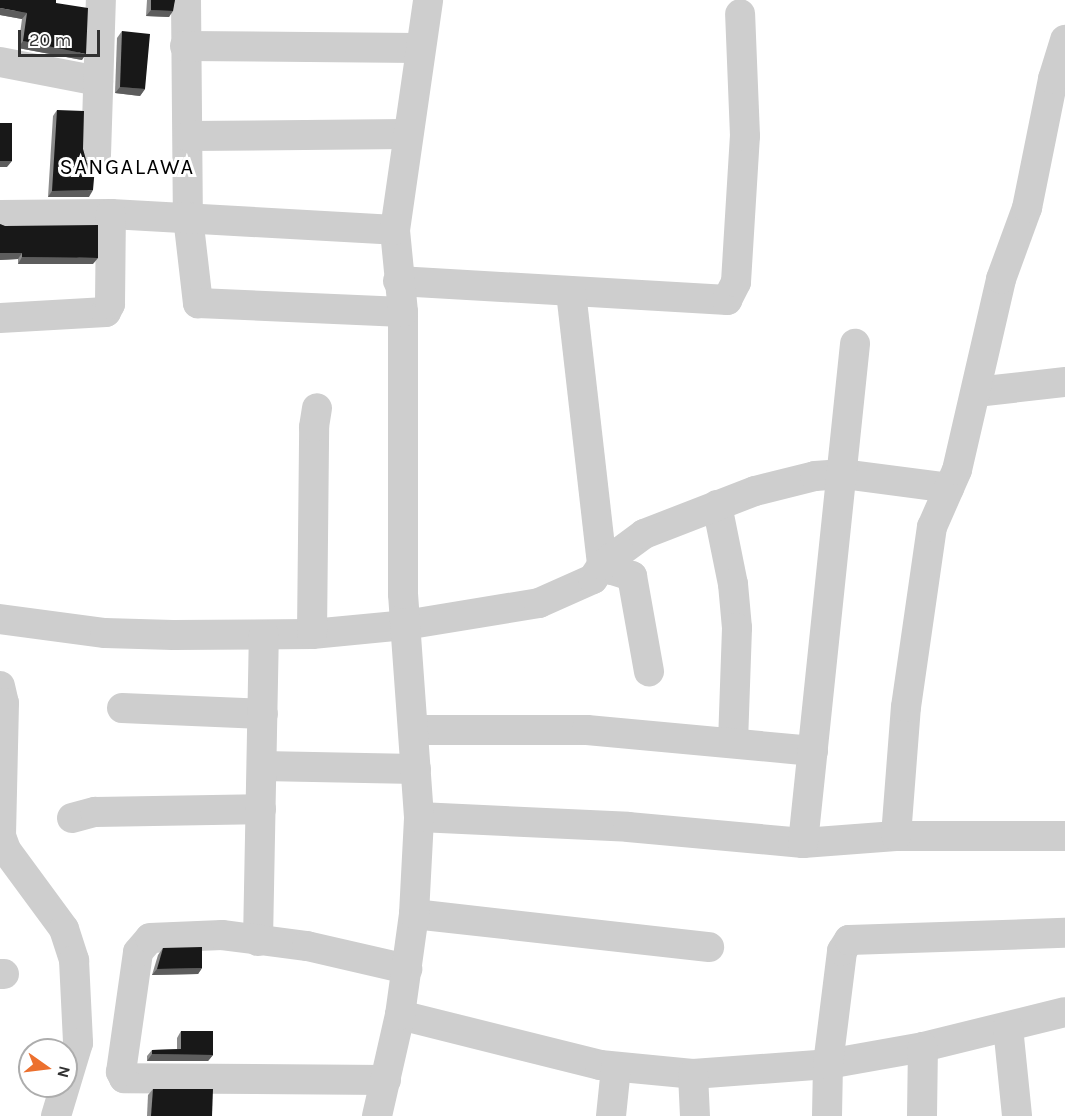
<!DOCTYPE html>
<style>
body{margin:0}
#map{position:relative;width:1065px;height:1116px;overflow:hidden;background:#fff;font-family:Karla,sans-serif}
div>[style]{position:absolute}
.street>*{height:30px;margin:-15px;padding:0 15px;transform-origin:15px;border-radius:15px;background:#cecece}
.wall>*{inset:0;background:#8c8c8c}
.shaded-wall>*{inset:0;background:#5d5d5d}
.building>*{inset:0;background:#181818}
span{translate:-50% -50%;white-space:nowrap;text-align:center;line-height:1.15;-webkit-text-stroke:6px #fff;paint-order:stroke}
.quarter-label{font-size:22px;color:#000;letter-spacing:1.5px}
.north{position:absolute;left:18px;top:1038px;width:60px;height:60px;box-sizing:border-box;background:#fff;border:2px solid #adadad;border-radius:50%;rotate:104deg;font-size:16px;font-weight:700;line-height:24px;text-align:center;color:#313131}
.north::after{content:'';display:block;margin:auto;width:21px;height:27px;background:#ec702e;clip-path:polygon(50% 0,100% 100%,50% 72%,0 100%)}
.scale{position:absolute;left:18px;top:30px;width:82px;height:27px;box-sizing:border-box;border:3px solid #313131;border-top:0;padding-left:8px;font-size:18px;line-height:21px;white-space:nowrap;color:#313131;-webkit-text-stroke:4px #fff;paint-order:stroke}
</style>
<div id="map">
<div class="street">
<div style="left:186px;top:0;width:217px;rotate:89.5deg"></div>
<div style="left:188px;top:217px;width:87px;rotate:83.4deg"></div>
<div style="left:198px;top:303px;width:205px;rotate:2.5deg"></div>
<div style="left:185px;top:46px;width:233px;rotate:0.5deg"></div>
<div style="left:0;top:62px;width:100px;rotate:11deg"></div>
<div style="left:188px;top:136px;width:219px;rotate:-0.5deg"></div>
<div style="left:96px;top:155px;width:155px;rotate:-88.2deg"></div>
<div style="left:0;top:215px;width:111px;rotate:-0.5deg"></div>
<div style="left:111px;top:214px;width:284px;rotate:3.2deg"></div>
<div style="left:398px;top:281px;width:330px;rotate:3.3deg"></div>
<div style="left:727px;top:300px;width:20px;rotate:-63deg"></div>
<div style="left:736px;top:282px;width:146px;rotate:-86.5deg"></div>
<div style="left:745px;top:136px;width:122px;rotate:-92.3deg"></div>
<div style="left:571px;top:292px;width:275px;rotate:83.5deg"></div>
<div style="left:0;top:318px;width:106px;rotate:-3.2deg"></div>
<div style="left:106px;top:312px;width:9px;rotate:-63deg"></div>
<div style="left:110px;top:304px;width:90px;rotate:-89.4deg"></div>
<div style="left:976px;top:392px;width:90px;rotate:-6.4deg"></div>
<div style="left:717px;top:505px;width:81px;rotate:78.6deg"></div>
<div style="left:733px;top:584px;width:44px;rotate:84.8deg"></div>
<div style="left:737px;top:628px;width:115px;rotate:92deg"></div>
<div style="left:611px;top:558px;width:12px;rotate:85deg"></div>
<div style="left:612px;top:570px;width:21px;rotate:17deg"></div>
<div style="left:632px;top:576px;width:97px;rotate:79.9deg"></div>
<div style="left:0;top:619px;width:106px;rotate:7.6deg"></div>
<div style="left:105px;top:633px;width:68px;rotate:1.7deg"></div>
<div style="left:173px;top:635px;width:139px;rotate:-0.4deg"></div>
<div style="left:312px;top:634px;width:93px;rotate:-5.5deg"></div>
<div style="left:405px;top:625px;width:136px;rotate:-9.3deg"></div>
<div style="left:539px;top:603px;width:59px;rotate:-24deg"></div>
<div style="left:593px;top:579px;width:17px;rotate:-57deg"></div>
<div style="left:602px;top:565px;width:52px;rotate:-36.4deg"></div>
<div style="left:644px;top:534px;width:119px;rotate:-21.2deg"></div>
<div style="left:755px;top:491px;width:62px;rotate:-14deg"></div>
<div style="left:815px;top:476px;width:28px;rotate:-4deg"></div>
<div style="left:843px;top:474px;width:107px;rotate:7.5deg"></div>
<div style="left:312px;top:634px;width:207px;rotate:-89.4deg"></div>
<div style="left:314px;top:427px;width:19px;rotate:-81deg"></div>
<div style="left:0;top:686px;width:17px;rotate:77deg"></div>
<div style="left:4px;top:703px;width:133px;rotate:91.3deg"></div>
<div style="left:1px;top:836px;width:15px;rotate:70deg"></div>
<div style="left:6px;top:850px;width:98px;rotate:53.7deg"></div>
<div style="left:64px;top:929px;width:33px;rotate:72deg"></div>
<div style="left:74px;top:960px;width:83px;rotate:87.2deg"></div>
<div style="left:78px;top:1043px;width:76px;rotate:106.8deg"></div>
<div style="left:122px;top:708px;width:141px;rotate:2.4deg"></div>
<div style="left:413px;top:730px;width:174px"></div>
<div style="left:587px;top:730px;width:227px;rotate:5.3deg"></div>
<div style="left:262px;top:766px;width:154px;rotate:1.1deg"></div>
<div style="left:419px;top:817px;width:209px;rotate:2.7deg"></div>
<div style="left:628px;top:827px;width:176px;rotate:5.2deg"></div>
<div style="left:803px;top:843px;width:93px;rotate:-4.3deg"></div>
<div style="left:896px;top:836px;width:169px"></div>
<div style="left:72px;top:818px;width:24px;rotate:-15deg"></div>
<div style="left:95px;top:812px;width:166px;rotate:-1deg"></div>
<div style="left:896px;top:836px;width:129px;rotate:-85.6deg"></div>
<div style="left:906px;top:707px;width:182px;rotate:-81.8deg"></div>
<div style="left:932px;top:527px;width:62px;rotate:-66.3deg"></div>
<div style="left:957px;top:470px;width:196px;rotate:-77deg"></div>
<div style="left:1001px;top:279px;width:76px;rotate:-69.9deg"></div>
<div style="left:1027px;top:208px;width:132px;rotate:-78.6deg"></div>
<div style="left:1053px;top:79px;width:41px;rotate:-72.9deg"></div>
<div style="left:803px;top:843px;width:502px;rotate:-84.05deg"></div>
<div style="left:414px;top:914px;width:297px;rotate:6.4deg"></div>
<div style="left:258px;top:941px;width:306px;rotate:-88.9deg"></div>
<div style="left:0;top:974px;width:4px"></div>
<div style="left:400px;top:1015px;width:206px;rotate:14deg"></div>
<div style="left:600px;top:1065px;width:93px;rotate:5.5deg"></div>
<div style="left:693px;top:1074px;width:135px;rotate:-4.2deg"></div>
<div style="left:828px;top:1064px;width:97px;rotate:-10.1deg"></div>
<div style="left:923px;top:1047px;width:146px;rotate:-13.8deg"></div>
<div style="left:1008px;top:1027px;width:89px;rotate:84.2deg"></div>
<div style="left:693px;top:1074px;width:42px;rotate:87.3deg"></div>
<div style="left:386px;top:1080px;width:262px;rotate:-179.6deg"></div>
<div style="left:124px;top:1078px;width:7px;rotate:-117deg"></div>
<div style="left:121px;top:1072px;width:121px;rotate:-81.9deg"></div>
<div style="left:138px;top:952px;width:18px;rotate:-49deg"></div>
<div style="left:150px;top:938px;width:72px;rotate:-2.4deg"></div>
<div style="left:222px;top:935px;width:86px;rotate:7.4deg"></div>
<div style="left:307px;top:946px;width:103px;rotate:13deg"></div>
<div style="left:377px;top:1116px;width:104px;rotate:-77.2deg"></div>
<div style="left:400px;top:1015px;width:102px;rotate:-82.1deg"></div>
<div style="left:414px;top:914px;width:97px;rotate:-87deg"></div>
<div style="left:419px;top:817px;width:224px;rotate:-94.1deg"></div>
<div style="left:403px;top:594px;width:282px;rotate:-90deg"></div>
<div style="left:403px;top:312px;width:82px;rotate:-95.6deg"></div>
<div style="left:395px;top:230px;width:232px;rotate:-81.8deg"></div>
<div style="left:611px;top:1116px;width:48px;rotate:-84.1deg"></div>
<div style="left:827px;top:1116px;width:52px;rotate:-88.9deg"></div>
<div style="left:828px;top:1064px;width:114px;rotate:-82.9deg"></div>
<div style="left:842px;top:951px;width:13px;rotate:-58deg"></div>
<div style="left:849px;top:940px;width:216px;rotate:-1.9deg"></div>
<div style="left:922px;top:1116px;width:69px;rotate:-89.2deg"></div>
</div>
<div class="wall">
<div style="clip-path:polygon(147px 0,175px 0,169px 17px,146px 16px)"></div>
<div style="clip-path:polygon(56px 3px,82px 60px,18px 48px,22px 19px,0 15px)"></div>
<div style="clip-path:polygon(122px 31px,145px 89px,140px 96px,115px 93px,117px 38px)"></div>
<div style="clip-path:polygon(57px 110px,83px 149px,89px 197px,48px 197px,53px 116px)"></div>
<div style="clip-path:polygon(0 224px,93px 264px,18px 264px,18px 259px,0 260px)"></div>
<div style="clip-path:polygon(163px 948px,202px 968px,198px 974px,152px 975px,158px 955px)"></div>
<div style="clip-path:polygon(181px 1031px,213px 1055px,208px 1061px,147px 1061px,147px 1056px,152px 1050px,177px 1049px,177px 1038px)"></div>
<div style="clip-path:polygon(30px 1068px,30px 1086px,49px 1086px,46px 1091px,27px 1089px)"></div>
<div style="clip-path:polygon(153px 1089px,212px 1116px,147px 1116px,148px 1095px)"></div>
</div>
<div class="shaded-wall">
<div style="clip-path:polygon(0 8px,27px 13px,22px 19px,0 15px)"></div>
<div style="clip-path:polygon(151px 10px,173px 11px,169px 17px,146px 16px)"></div>
<div style="clip-path:polygon(23px 41px,86px 54px,82px 60px,18px 48px)"></div>
<div style="clip-path:polygon(120px 87px,145px 89px,140px 96px,115px 93px)"></div>
<div style="clip-path:polygon(0 161px,12px 161px,7px 167px,0 167px)"></div>
<div style="clip-path:polygon(93px 190px,89px 197px,48px 197px,52px 191px)"></div>
<div style="clip-path:polygon(0 253px,22px 253px,18px 259px,0 260px)"></div>
<div style="clip-path:polygon(22px 257px,98px 258px,93px 264px,18px 264px)"></div>
<div style="clip-path:polygon(202px 968px,198px 974px,152px 975px,157px 969px)"></div>
<div style="clip-path:polygon(152px 1054px,213px 1055px,208px 1061px,147px 1061px)"></div>
<div style="clip-path:polygon(30px 1084px,30px 1086px,49px 1086px,46px 1091px,27px 1089px)"></div>
</div>
<div class="building">
<div style="clip-path:polygon(0 0,56px 0,56px 3px,88px 8px,86px 54px,23px 41px,27px 13px,0 8px)"></div>
<div style="clip-path:polygon(151px 0,175px 0,173px 11px,151px 10px)"></div>
<div style="clip-path:polygon(122px 31px,150px 34px,145px 89px,120px 87px)"></div>
<div style="clip-path:polygon(57px 110px,84px 111px,83px 149px,87px 163px,95px 167px,93px 190px,52px 191px)"></div>
<div style="clip-path:polygon(0 123px,12px 123px,12px 161px,0 161px)"></div>
<div style="clip-path:polygon(0 224px,5px 226px,98px 225px,98px 258px,22px 257px,22px 253px,0 253px)"></div>
<div style="clip-path:polygon(202px 947px,202px 968px,157px 969px,163px 948px)"></div>
<div style="clip-path:polygon(181px 1031px,213px 1031px,213px 1055px,152px 1054px,152px 1050px,181px 1049px)"></div>
<div style="clip-path:polygon(153px 1089px,213px 1089px,212px 1116px,151px 1116px)"></div>
</div>
<div class="quarter-label">
<span style="left:127px;top:168px">SANGALAWA</span>
</div>
<div class="north">N</div>
<div class="scale">20 m</div>
</div>
